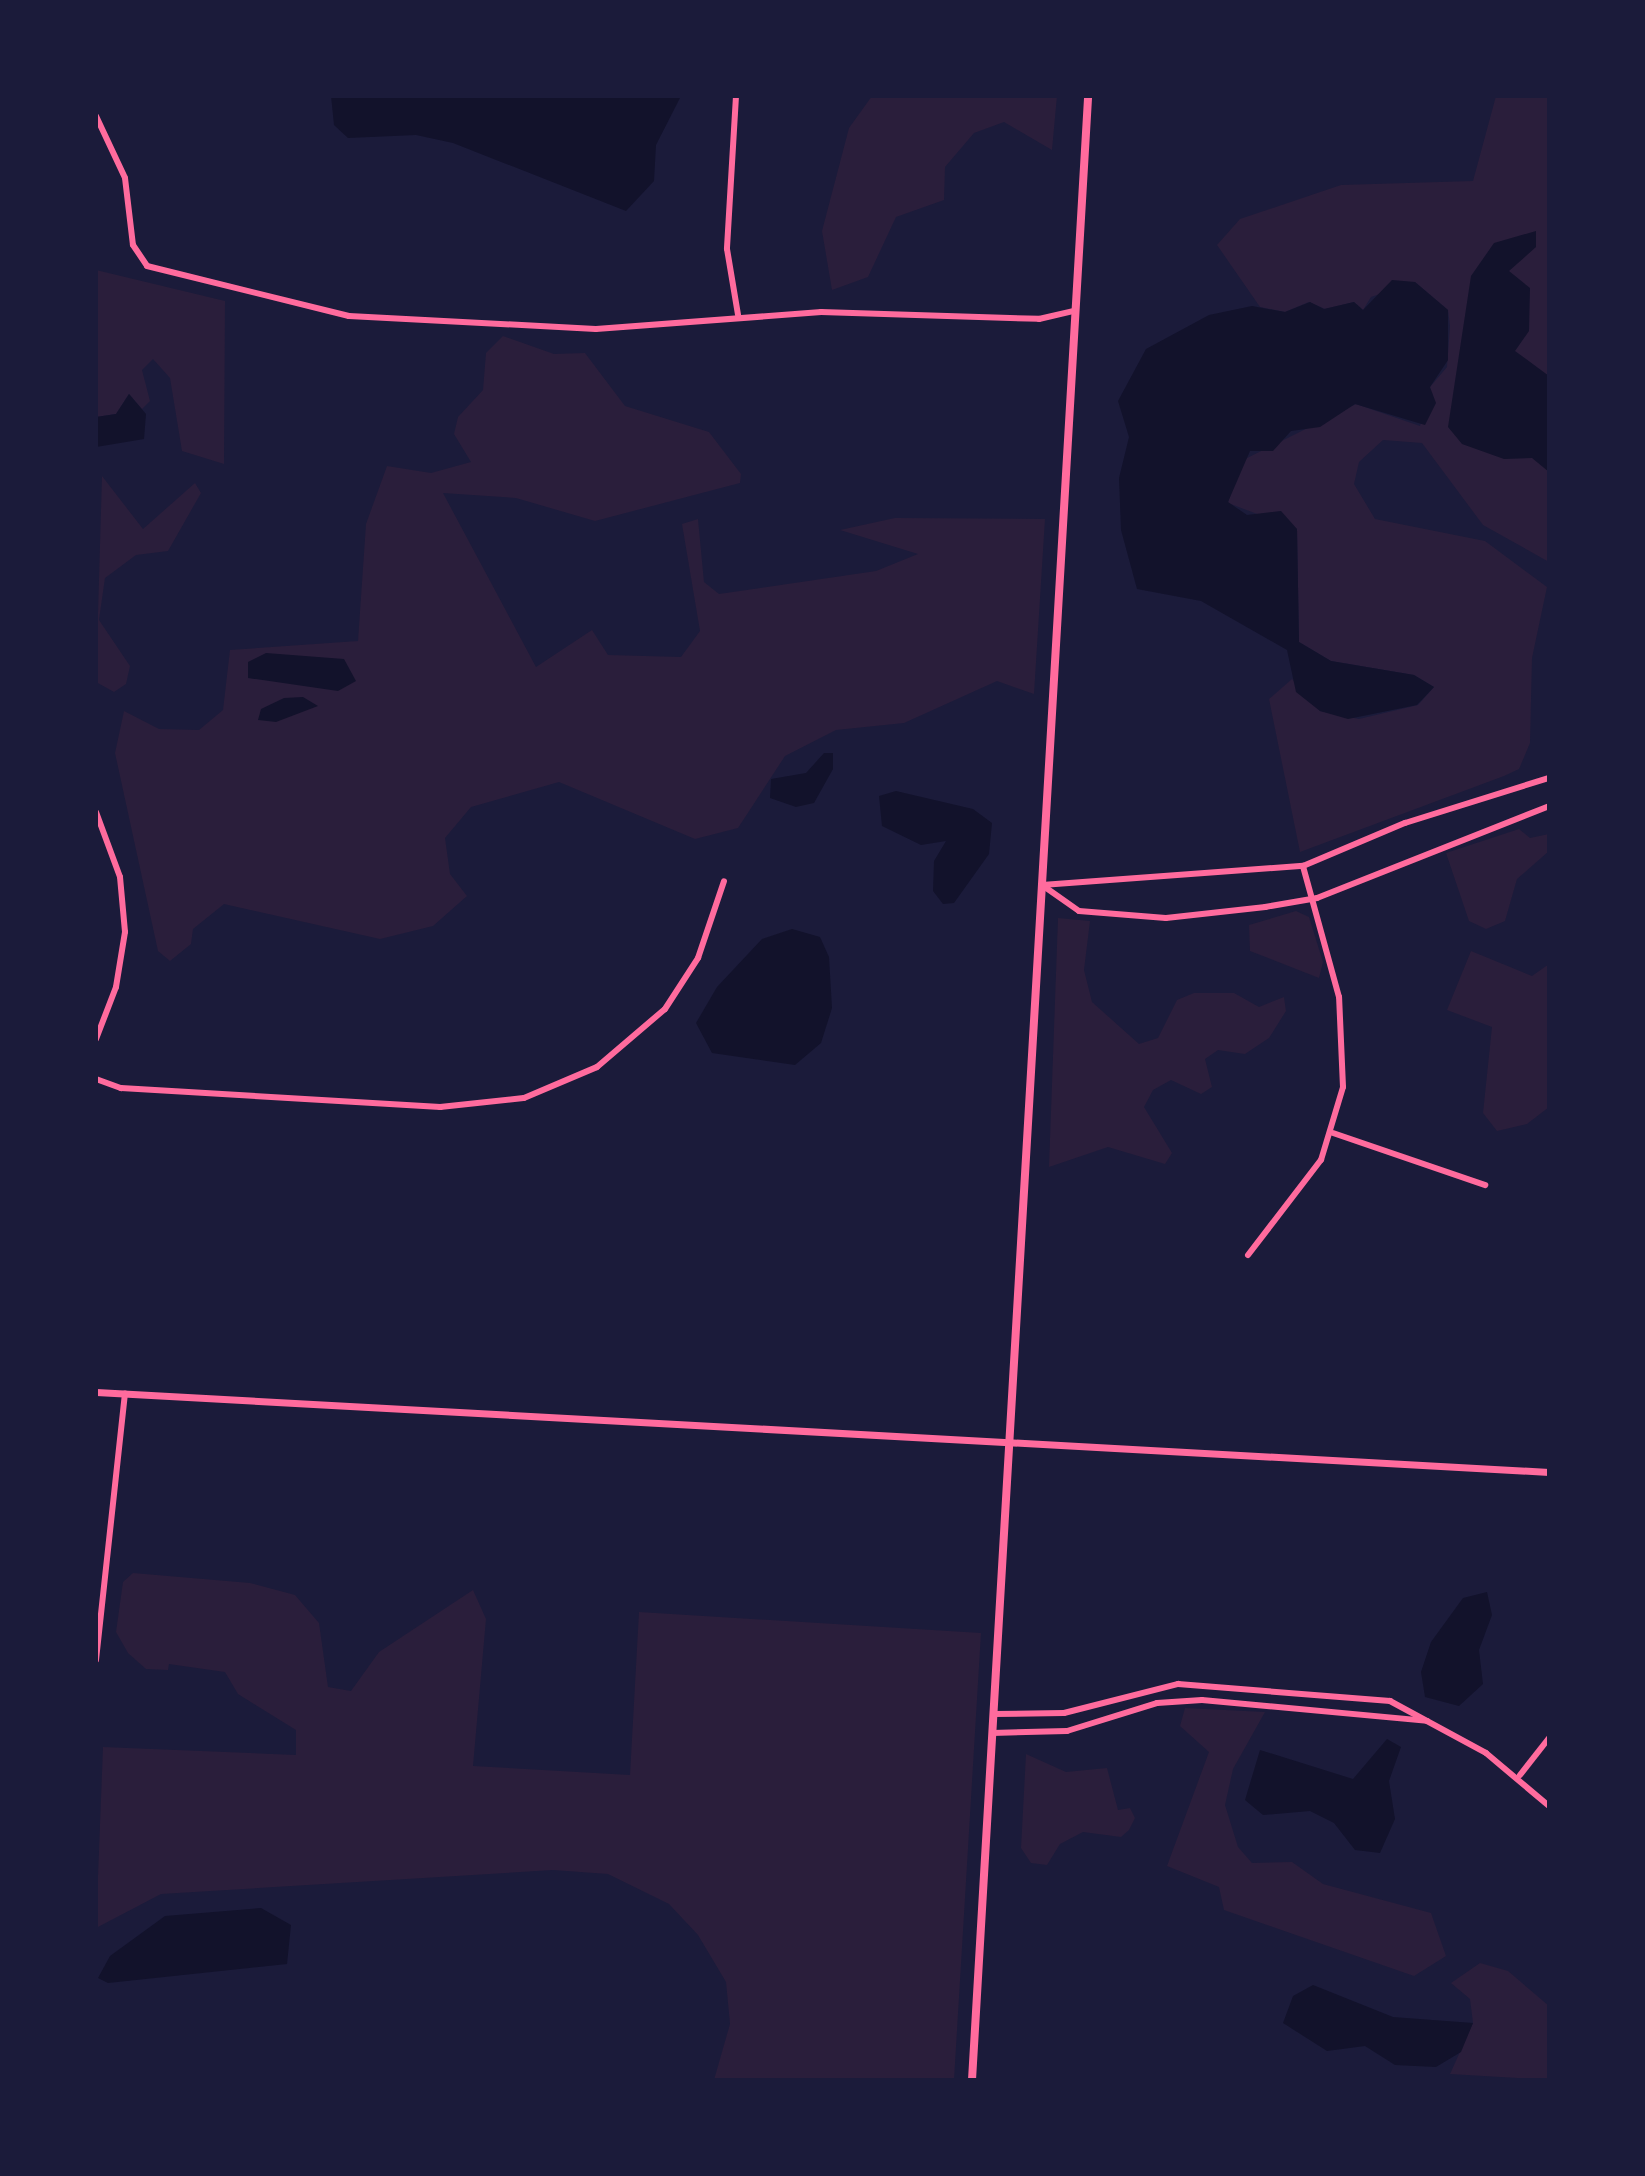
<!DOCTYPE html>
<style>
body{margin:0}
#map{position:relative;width:1645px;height:2176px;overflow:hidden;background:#1b1b3a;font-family:Mulish,sans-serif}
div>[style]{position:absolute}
.green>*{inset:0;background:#2a1e3b}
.water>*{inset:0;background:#12122b}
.minor>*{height:6px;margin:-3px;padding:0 3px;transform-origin:3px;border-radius:3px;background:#ff6b9d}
.tertiary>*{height:7px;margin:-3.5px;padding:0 3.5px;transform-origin:3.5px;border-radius:3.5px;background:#ff6b9d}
.secondary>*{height:8px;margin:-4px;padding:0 4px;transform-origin:4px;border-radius:4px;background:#ff6b9d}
span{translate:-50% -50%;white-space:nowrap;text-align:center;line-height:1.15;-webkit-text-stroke:8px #1b1b3a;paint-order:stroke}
.frame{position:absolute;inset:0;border:98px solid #1b1b3a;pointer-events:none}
</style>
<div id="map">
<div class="green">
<div style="clip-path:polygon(872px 96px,1057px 96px,1052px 150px,1004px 122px,974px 133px,945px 167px,944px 200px,896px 217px,868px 277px,832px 290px,822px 231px,849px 128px)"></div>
<div style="clip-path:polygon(1496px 96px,1549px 96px,1549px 562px,1483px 525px,1422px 443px,1383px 440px,1359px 462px,1354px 484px,1375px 519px,1485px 541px,1547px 587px,1532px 658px,1530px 743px,1519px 769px,1504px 776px,1300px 852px,1269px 699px,1292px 679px,1320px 711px,1359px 719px,1418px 705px,1434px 687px,1414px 675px,1331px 661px,1299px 642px,1297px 529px,1228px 503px,1239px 462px,1356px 404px,1420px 426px,1430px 387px,1447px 367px,1450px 326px,1448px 310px,1415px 282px,1371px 297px,1363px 310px,1354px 302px,1325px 309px,1309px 302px,1285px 312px,1260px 307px,1217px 245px,1240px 219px,1341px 185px,1473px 181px)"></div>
<div style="clip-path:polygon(96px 270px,225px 301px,224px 464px,182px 451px,170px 378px,153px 359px,142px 370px,150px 401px,142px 409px,129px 394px,116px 414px,96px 417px)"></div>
<div style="clip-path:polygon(503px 336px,554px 354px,585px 353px,625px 406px,709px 432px,741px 474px,740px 483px,595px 521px,516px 498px,443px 493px,536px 667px,592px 630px,608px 655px,681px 657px,700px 631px,682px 524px,698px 519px,704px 582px,719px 594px,876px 571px,918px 554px,840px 530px,895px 518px,1045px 519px,1034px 694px,997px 681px,904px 723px,836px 730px,785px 756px,738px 828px,695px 839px,559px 782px,471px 807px,445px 838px,450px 874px,467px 896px,433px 926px,380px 939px,224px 904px,193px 929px,191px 944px,170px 961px,158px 951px,115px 753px,124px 711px,159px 729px,199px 730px,223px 710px,230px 650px,358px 641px,366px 524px,387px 466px,431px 473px,471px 462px,454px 434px,458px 417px,483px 390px,486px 353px)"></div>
<div style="clip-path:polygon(102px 476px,143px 529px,195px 483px,201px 493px,168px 551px,136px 555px,105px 578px,99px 620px,130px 666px,126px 684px,114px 692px,96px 682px)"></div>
<div style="clip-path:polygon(1519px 829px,1530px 838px,1549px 834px,1549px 851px,1517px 879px,1505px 921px,1486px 929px,1469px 921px,1446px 853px)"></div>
<div style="clip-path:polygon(1296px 911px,1309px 917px,1323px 962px,1319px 978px,1250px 951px,1249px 925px)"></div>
<div style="clip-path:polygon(1058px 918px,1090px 921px,1084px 970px,1092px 1002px,1139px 1044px,1158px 1038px,1177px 1000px,1194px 993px,1234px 993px,1259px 1007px,1284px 997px,1286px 1011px,1269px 1038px,1245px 1054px,1218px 1050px,1205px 1059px,1212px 1087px,1201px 1094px,1171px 1080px,1153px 1090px,1144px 1107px,1172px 1153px,1165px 1164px,1108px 1147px,1049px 1167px)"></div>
<div style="clip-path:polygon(1471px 951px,1532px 976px,1549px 964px,1549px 1107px,1527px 1124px,1497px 1131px,1483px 1113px,1492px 1027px,1447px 1010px)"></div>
<div style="clip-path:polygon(133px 1573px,250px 1583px,295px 1595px,319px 1623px,328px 1687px,351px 1691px,379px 1652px,473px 1590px,486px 1619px,473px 1766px,630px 1775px,639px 1612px,981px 1633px,954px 2080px,714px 2080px,730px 2024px,726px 1982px,698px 1935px,669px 1904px,608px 1874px,553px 1870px,161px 1894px,96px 1928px,103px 1747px,296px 1755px,296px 1730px,238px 1694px,225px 1672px,169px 1664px,168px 1670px,146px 1669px,128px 1653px,116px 1632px,123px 1582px)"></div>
<div style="clip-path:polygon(1185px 1708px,1265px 1712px,1233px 1769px,1225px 1805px,1238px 1847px,1252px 1863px,1292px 1862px,1323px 1884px,1431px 1913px,1446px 1956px,1414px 1976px,1224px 1910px,1219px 1887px,1167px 1866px,1209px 1752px,1180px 1726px)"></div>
<div style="clip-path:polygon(1026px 1754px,1066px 1772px,1107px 1768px,1118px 1810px,1130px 1808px,1135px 1818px,1129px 1830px,1121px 1837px,1083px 1832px,1060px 1844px,1047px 1865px,1031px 1863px,1021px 1848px)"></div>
<div style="clip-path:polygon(1480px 1963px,1508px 1971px,1549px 2006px,1549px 2080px,1450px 2074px,1473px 2023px,1470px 1999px,1451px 1983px)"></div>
</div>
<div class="water">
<div style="clip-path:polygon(331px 96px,681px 96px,656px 145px,654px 181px,626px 211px,453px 143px,416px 135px,348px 138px,334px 125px)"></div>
<div style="clip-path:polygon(1536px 231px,1536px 247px,1509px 271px,1530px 288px,1529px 331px,1515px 351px,1549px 376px,1549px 472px,1532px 458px,1504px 459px,1462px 444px,1448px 427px,1471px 276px,1494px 243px)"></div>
<div style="clip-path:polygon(1392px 280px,1415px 282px,1448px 310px,1448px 360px,1430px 387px,1436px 403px,1425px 425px,1355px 404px,1320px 427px,1291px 431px,1273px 451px,1250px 451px,1228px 502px,1247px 515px,1281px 511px,1297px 529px,1299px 642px,1331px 661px,1414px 675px,1434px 687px,1417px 705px,1348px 719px,1320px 711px,1296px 692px,1287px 650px,1201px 601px,1137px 589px,1121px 530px,1119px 478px,1129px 437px,1118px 401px,1146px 349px,1209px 315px,1252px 306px,1285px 312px,1310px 302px,1324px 309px,1354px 302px,1363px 310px)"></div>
<div style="clip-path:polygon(129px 394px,146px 414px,144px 439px,96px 447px,96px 417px,116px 414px)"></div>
<div style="clip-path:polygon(266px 653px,344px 659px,356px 681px,338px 691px,248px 678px,248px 662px)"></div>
<div style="clip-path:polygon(303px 697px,318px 706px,276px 722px,258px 720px,261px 709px,284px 698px)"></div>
<div style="clip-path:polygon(824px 753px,833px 753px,833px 769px,814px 803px,796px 807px,770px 798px,771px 779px,806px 773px)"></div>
<div style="clip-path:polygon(896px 791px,973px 809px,992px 823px,989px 854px,954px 903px,943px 904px,933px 891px,934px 861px,946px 841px,921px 845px,882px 826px,879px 796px)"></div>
<div style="clip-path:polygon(792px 929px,820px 937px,829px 957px,832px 1008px,821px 1043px,795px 1065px,712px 1053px,696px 1023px,717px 987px,762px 939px)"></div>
<div style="clip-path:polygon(1487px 1592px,1492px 1615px,1479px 1650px,1483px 1684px,1459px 1706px,1425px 1697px,1421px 1672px,1431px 1642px,1463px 1598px)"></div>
<div style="clip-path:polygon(1387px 1739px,1401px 1747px,1389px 1781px,1395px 1819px,1380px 1853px,1355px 1850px,1334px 1823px,1310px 1811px,1263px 1815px,1245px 1800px,1260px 1750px,1353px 1779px)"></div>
<div style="clip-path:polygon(261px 1908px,291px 1925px,287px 1964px,108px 1983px,98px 1978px,110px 1956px,165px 1916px)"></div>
<div style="clip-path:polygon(1313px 1985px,1393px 2017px,1473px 2023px,1461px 2052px,1436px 2067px,1395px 2065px,1365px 2046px,1327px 2051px,1283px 2023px,1293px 1996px)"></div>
</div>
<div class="minor">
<div style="left:736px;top:96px;width:153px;rotate:93.4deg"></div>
<div style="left:727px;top:249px;width:67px;rotate:80.5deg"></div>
<div style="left:96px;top:116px;width:68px;rotate:64.9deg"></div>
<div style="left:125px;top:178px;width:67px;rotate:83.2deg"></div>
<div style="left:133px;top:245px;width:25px;rotate:56deg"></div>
<div style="left:147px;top:266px;width:208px;rotate:13.9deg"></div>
<div style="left:349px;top:316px;width:247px;rotate:3deg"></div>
<div style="left:596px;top:329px;width:226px;rotate:-4.3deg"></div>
<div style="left:821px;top:312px;width:218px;rotate:1.8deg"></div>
<div style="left:1039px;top:319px;width:37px;rotate:-13deg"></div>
<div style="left:96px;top:812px;width:69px;rotate:69.7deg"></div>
<div style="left:120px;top:877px;width:55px;rotate:84.8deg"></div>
<div style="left:125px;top:932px;width:56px;rotate:99.3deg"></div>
<div style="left:116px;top:987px;width:56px;rotate:111deg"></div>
<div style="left:1042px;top:885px;width:45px;rotate:35.1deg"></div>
<div style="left:1079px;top:911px;width:87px;rotate:4.6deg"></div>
<div style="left:1166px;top:918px;width:100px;rotate:-6.3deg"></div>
<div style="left:1265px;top:907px;width:53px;rotate:-9.8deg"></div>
<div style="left:1317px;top:898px;width:250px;rotate:-21.6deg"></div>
<div style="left:1042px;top:885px;width:262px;rotate:-4.2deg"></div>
<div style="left:1303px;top:866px;width:111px;rotate:-22.9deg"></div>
<div style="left:1405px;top:823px;width:151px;rotate:-17.4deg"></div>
<div style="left:96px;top:1079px;width:27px;rotate:20deg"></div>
<div style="left:121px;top:1088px;width:320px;rotate:3.4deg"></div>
<div style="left:440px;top:1107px;width:84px;rotate:-6.1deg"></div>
<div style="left:524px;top:1098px;width:79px;rotate:-23deg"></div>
<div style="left:597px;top:1067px;width:89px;rotate:-40.5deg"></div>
<div style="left:665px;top:1009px;width:61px;rotate:-57.1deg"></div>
<div style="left:698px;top:958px;width:81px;rotate:-71.3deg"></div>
<div style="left:1333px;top:1133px;width:161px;rotate:18.9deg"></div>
<div style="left:1248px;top:1255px;width:120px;rotate:-52.5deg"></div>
<div style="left:1321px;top:1160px;width:76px;rotate:-73.2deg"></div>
<div style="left:1343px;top:1087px;width:90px;rotate:-92.5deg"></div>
<div style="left:1339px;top:997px;width:136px;rotate:-105.4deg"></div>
<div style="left:96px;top:1660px;width:268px;rotate:-83.8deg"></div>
<div style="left:993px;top:1714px;width:71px;rotate:-0.8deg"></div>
<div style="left:1064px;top:1713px;width:118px;rotate:-14.3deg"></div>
<div style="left:1178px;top:1684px;width:213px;rotate:4.6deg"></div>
<div style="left:1390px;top:1701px;width:109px;rotate:28.4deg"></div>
<div style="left:1486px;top:1753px;width:82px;rotate:40.1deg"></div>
<div style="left:992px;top:1733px;width:75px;rotate:-1.5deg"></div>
<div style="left:1067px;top:1731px;width:94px;rotate:-17.3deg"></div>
<div style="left:1157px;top:1703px;width:45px;rotate:-3.8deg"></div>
<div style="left:1202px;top:1700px;width:226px;rotate:5.3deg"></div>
<div style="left:1520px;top:1775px;width:47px;rotate:-51.9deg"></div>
</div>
<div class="tertiary">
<div style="left:96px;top:1392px;width:1455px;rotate:3.15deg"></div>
</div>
<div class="secondary">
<div style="left:972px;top:2080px;width:1987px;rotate:-86.65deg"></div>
</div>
<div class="frame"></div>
</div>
